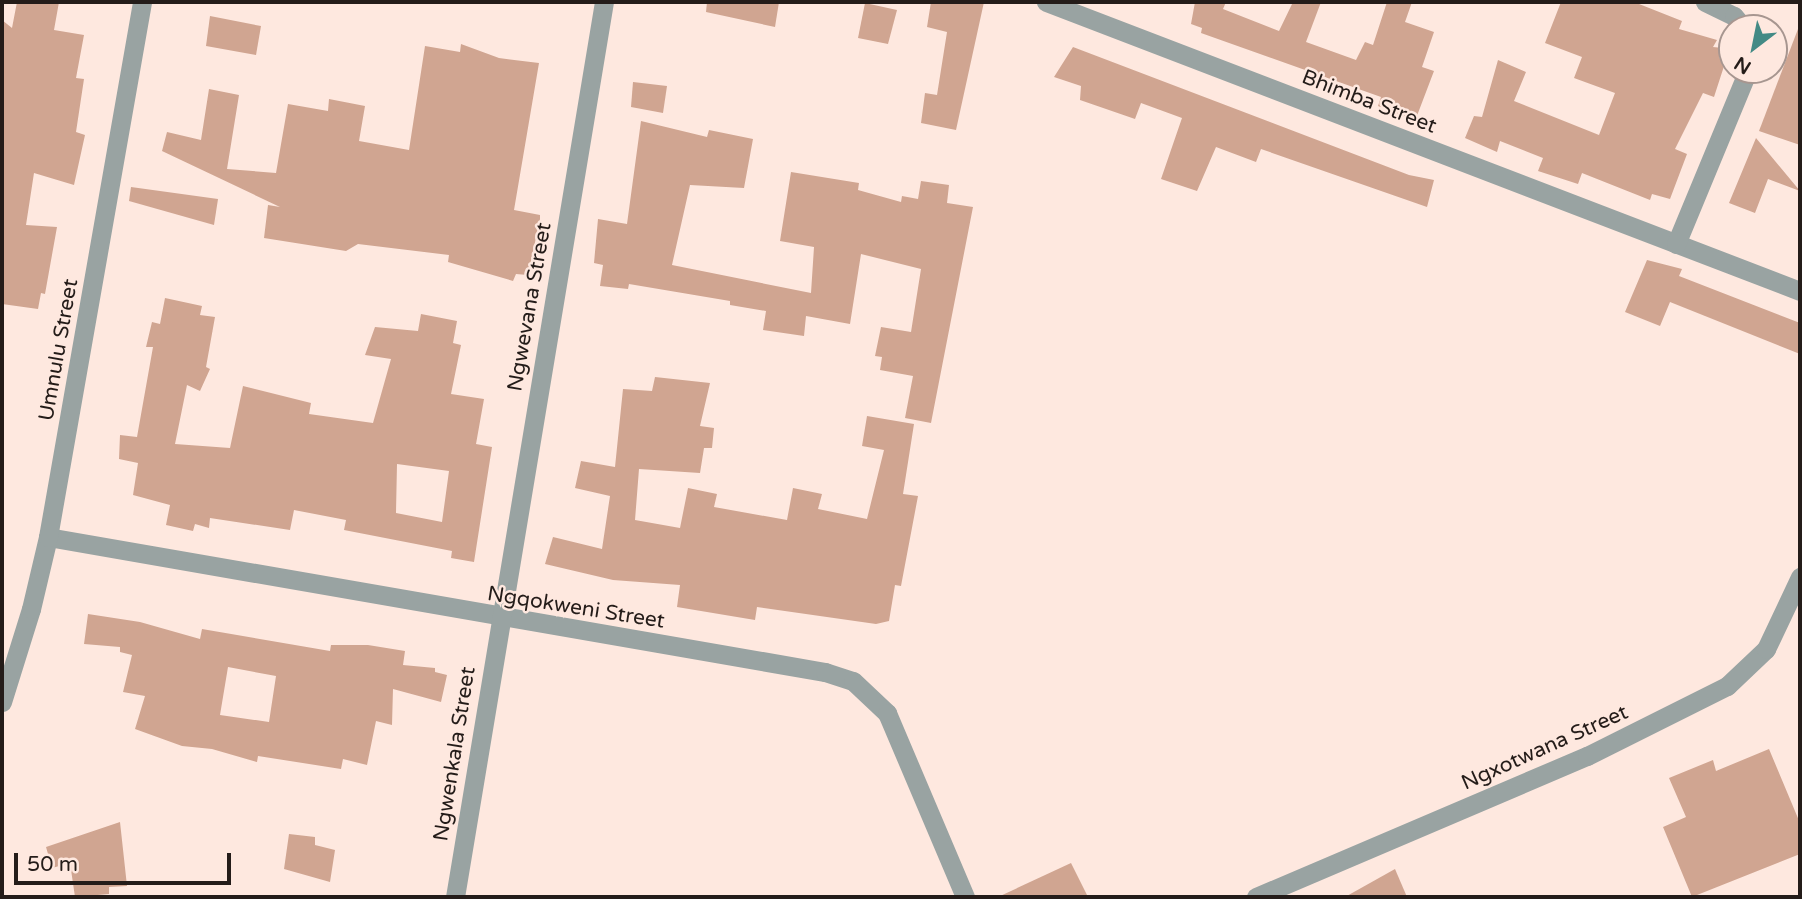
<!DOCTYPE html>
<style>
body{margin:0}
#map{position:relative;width:1802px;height:899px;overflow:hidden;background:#fee8df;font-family:"Varela Round",sans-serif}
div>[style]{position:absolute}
.building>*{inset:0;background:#d0a591}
.minor>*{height:19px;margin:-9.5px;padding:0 9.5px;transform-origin:9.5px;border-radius:9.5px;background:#99a3a2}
.tertiary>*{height:19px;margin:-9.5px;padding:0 9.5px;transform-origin:9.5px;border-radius:9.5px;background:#99a3a2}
span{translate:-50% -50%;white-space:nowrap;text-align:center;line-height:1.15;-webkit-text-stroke:5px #fee8df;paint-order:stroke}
.street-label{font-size:21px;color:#241c19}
.frame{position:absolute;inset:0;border:4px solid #241c19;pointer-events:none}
.north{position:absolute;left:1718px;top:14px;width:70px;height:70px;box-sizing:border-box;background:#fee8df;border:2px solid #a79690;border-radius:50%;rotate:212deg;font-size:19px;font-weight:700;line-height:28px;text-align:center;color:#241c19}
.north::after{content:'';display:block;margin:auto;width:24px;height:32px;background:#438a85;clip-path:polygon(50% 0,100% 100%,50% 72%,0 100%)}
.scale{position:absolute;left:14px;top:853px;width:217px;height:32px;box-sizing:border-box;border:4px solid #241c19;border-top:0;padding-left:9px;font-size:21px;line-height:24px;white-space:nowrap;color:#241c19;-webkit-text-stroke:5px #fee8df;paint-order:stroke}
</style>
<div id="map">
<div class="building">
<div style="clip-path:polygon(17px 2px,59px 2px,54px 30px,84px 35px,76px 78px,84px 79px,76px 132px,85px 135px,74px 185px,34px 173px,26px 225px,57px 227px,45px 294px,41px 293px,38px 309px,2px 304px,2px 20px,12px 28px)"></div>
<div style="clip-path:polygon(707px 2px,779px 2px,775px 27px,706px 12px)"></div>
<div style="clip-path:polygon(931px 2px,984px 2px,956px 130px,921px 123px,925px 93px,937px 95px,947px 32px,927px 27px)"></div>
<div style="clip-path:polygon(1195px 2px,1226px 2px,1223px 9px,1279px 31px,1293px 2px,1321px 2px,1306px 42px,1356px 60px,1365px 42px,1373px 45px,1387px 2px,1412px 2px,1405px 22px,1434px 32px,1422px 67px,1434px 71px,1415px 121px,1378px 106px,1381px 97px,1201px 33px,1202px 28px,1191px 24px)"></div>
<div style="clip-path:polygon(1561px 2px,1634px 2px,1682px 21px,1679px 29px,1717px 40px,1713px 47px,1723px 48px,1719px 58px,1726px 60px,1714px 97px,1703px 93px,1675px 149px,1687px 154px,1670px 199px,1652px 194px,1650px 200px,1582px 173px,1578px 184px,1538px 171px,1543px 158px,1500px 141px,1497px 152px,1465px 138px,1474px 116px,1482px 117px,1498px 60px,1526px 72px,1514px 101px,1599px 135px,1615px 93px,1574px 78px,1582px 57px,1545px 43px)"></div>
<div style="clip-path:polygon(865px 3px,897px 10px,888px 44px,858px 38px)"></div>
<div style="clip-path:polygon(210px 16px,261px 26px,256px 55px,206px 46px)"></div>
<div style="clip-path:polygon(1798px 29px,1800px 30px,1800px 145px,1759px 131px)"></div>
<div style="clip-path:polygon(461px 44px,499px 58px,539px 63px,514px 210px,540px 215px,540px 219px,528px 275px,516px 274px,513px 281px,448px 262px,449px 255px,358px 244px,346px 251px,264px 238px,268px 205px,280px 207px,162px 151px,167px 132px,201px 140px,209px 89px,239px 95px,227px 169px,276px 173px,288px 104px,328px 111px,329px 99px,365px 106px,359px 141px,409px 150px,425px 46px,460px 52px)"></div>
<div style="clip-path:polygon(1073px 47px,1409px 175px,1434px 180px,1427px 207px,1261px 149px,1256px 162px,1216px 147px,1197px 191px,1161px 179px,1182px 118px,1141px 103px,1135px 119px,1080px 100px,1081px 86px,1054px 77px)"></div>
<div style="clip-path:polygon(633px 82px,667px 86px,663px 113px,631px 107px)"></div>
<div style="clip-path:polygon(641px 121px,707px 137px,709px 130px,753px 139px,744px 188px,690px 185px,672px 265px,811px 293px,814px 247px,780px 241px,791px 172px,859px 183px,858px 190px,901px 202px,902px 196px,918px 199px,921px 181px,949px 185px,947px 203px,973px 207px,931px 423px,905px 418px,913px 376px,880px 370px,882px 357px,875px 356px,881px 327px,911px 332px,921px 269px,861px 254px,850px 324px,806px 316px,804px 336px,763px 330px,766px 311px,730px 305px,730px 301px,629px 284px,628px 289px,600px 286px,603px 265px,594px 263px,598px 219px,627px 224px)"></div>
<div style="clip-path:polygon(1756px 138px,1800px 191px,1768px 179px,1755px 213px,1729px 203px)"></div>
<div style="clip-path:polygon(131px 187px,218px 199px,214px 225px,129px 201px)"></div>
<div style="clip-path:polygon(1647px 260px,1682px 269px,1679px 276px,1800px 323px,1800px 354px,1670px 302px,1660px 326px,1625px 312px)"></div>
<div style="clip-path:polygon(evenodd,165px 298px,202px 306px,200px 315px,215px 317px,206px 367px,210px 369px,200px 391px,187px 385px,175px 444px,230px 448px,243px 386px,311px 403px,309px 414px,373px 423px,391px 359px,365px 355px,375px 327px,418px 331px,421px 314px,457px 321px,453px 343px,461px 345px,451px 394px,484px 399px,476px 444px,492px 447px,474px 562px,451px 558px,452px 551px,344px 530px,346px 520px,294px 510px,290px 530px,210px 518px,209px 528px,195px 524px,193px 531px,166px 525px,170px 505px,133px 495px,138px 463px,119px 459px,120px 435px,137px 437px,153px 347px,146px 347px,152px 322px,160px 324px,165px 298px,397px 464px,449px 471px,442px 522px,396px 513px,397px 464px)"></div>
<div style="clip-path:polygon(655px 377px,710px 383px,700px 426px,714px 428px,712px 448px,704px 448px,700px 473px,639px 469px,635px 520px,680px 528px,688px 488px,717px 494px,714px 507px,787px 520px,793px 488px,822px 494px,818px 509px,867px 519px,884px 450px,862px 446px,867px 416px,914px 424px,903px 494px,918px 496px,901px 586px,895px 585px,889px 621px,876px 624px,757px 607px,755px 620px,677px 607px,680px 585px,613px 580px,545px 564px,553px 537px,602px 549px,610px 496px,575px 488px,581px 461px,615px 467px,623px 389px,652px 391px)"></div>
<div style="clip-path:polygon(evenodd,88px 614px,140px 622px,200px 639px,202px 629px,330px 651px,331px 645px,368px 645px,405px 651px,403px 665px,435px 668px,435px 672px,447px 675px,441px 702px,393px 689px,392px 725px,376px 721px,367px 765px,343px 759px,341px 769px,258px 756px,257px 762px,212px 749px,182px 746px,135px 729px,145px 696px,123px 692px,132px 655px,120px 652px,120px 647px,84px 644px,88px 614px,228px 667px,276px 676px,269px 722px,220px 715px,228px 667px)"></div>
<div style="clip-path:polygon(1769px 749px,1800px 823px,1800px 854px,1692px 897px,1663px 827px,1686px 817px,1669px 778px,1713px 760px,1716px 771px)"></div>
<div style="clip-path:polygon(120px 822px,127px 886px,109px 887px,109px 894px,75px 897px,70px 863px,52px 868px,46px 847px)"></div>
<div style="clip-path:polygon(289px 834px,315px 837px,315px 845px,335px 850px,330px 882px,284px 869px)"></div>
<div style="clip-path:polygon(1071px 863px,1088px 897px,998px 897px)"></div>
<div style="clip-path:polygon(1395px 869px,1407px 897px,1345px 897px)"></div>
</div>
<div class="minor">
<div style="left:1046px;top:2px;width:807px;rotate:20.97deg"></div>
<div style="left:1705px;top:2px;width:32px;rotate:26deg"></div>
<div style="left:1734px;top:16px;width:16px;rotate:50deg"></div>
<div style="left:1676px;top:244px;width:188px;rotate:-67.5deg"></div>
<div style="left:48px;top:537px;width:789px;rotate:9.86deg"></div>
<div style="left:825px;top:672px;width:29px;rotate:18deg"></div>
<div style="left:853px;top:681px;width:47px;rotate:43.3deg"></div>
<div style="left:887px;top:713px;width:200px;rotate:67deg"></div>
<div style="left:455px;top:897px;width:907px;rotate:-80.55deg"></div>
<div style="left:1256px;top:897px;width:360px;rotate:-23.1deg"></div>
<div style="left:1587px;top:756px;width:157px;rotate:-26.6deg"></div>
<div style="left:1727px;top:686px;width:54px;rotate:-43.5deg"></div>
<div style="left:1766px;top:649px;width:80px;rotate:-64.7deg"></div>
</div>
<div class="tertiary">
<div style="left:2px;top:702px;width:97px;rotate:-72.7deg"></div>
<div style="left:31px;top:609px;width:74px;rotate:-76.7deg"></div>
<div style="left:48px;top:537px;width:543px;rotate:-80.03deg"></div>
</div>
<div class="street-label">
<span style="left:1369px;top:102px;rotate:21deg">Bhimba Street</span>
<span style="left:530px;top:307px;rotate:-80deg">Ngwevana Street</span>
<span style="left:59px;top:350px;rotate:-80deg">Umnulu Street</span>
<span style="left:576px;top:608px;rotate:9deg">Ngqokweni Street</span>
<span style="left:1545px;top:748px;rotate:-24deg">Ngxotwana Street</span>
<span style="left:455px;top:754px;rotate:-81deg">Ngwenkala Street</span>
</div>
<div class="frame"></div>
<div class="north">N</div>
<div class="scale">50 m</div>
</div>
